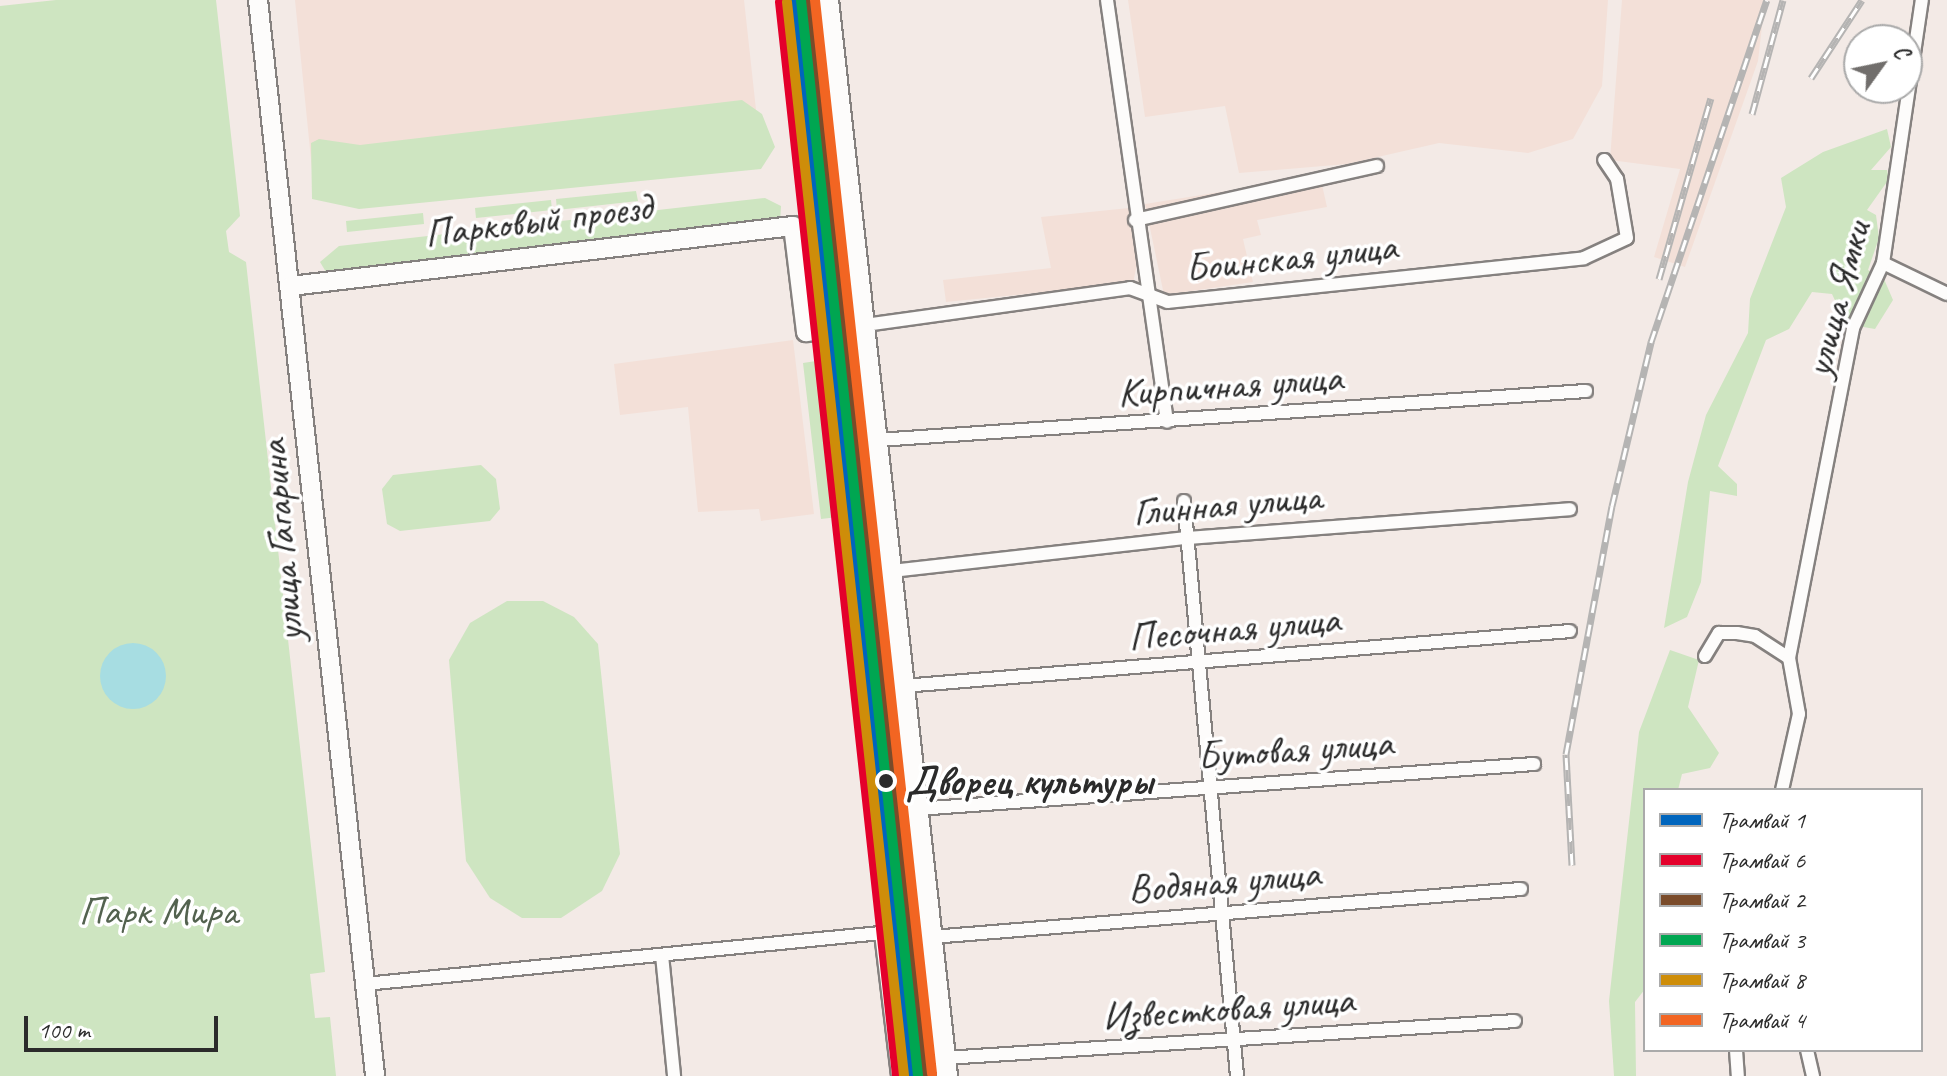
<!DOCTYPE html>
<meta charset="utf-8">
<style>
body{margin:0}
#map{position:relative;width:1947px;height:1076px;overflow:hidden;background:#f3eae6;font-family:Caveat,sans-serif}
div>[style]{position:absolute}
.built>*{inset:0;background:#f3e0d8}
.green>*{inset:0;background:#cee5c1}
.water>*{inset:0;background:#a7dde2}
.round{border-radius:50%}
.roads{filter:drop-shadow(2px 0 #85817f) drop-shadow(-2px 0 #85817f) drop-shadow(0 2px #85817f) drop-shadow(0 -2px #85817f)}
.street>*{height:12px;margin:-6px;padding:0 6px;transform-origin:6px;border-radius:6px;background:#fdfcfb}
.secondary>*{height:18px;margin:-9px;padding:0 9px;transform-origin:9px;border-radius:9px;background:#fdfcfb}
.primary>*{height:20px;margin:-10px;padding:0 10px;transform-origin:10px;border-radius:10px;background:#fdfcfb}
.rail>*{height:7px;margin-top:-3.5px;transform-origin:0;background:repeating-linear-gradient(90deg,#fff 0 12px,#b5b4b3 0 24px);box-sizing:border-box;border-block:2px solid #b5b4b3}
.tram-1>*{height:10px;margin:-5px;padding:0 5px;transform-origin:5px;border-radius:5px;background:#0065bd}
.tram-2>*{height:10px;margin:-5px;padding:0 5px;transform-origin:5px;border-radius:5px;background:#e4002b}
.tram-3>*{height:10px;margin:-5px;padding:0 5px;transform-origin:5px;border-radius:5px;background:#7a4b2a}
.tram-4>*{height:10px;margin:-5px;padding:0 5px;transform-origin:5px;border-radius:5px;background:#00a651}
.tram-5>*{height:10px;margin:-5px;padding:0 5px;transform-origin:5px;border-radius:5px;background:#ce8d09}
.tram-6>*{height:10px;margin:-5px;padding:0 5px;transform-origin:5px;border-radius:5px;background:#f26522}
.dots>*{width:22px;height:22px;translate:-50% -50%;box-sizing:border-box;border:4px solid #fff;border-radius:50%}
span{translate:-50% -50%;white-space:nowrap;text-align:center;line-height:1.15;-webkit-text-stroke:7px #fff;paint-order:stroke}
.street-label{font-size:40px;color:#2b2b2b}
.stop-label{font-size:40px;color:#2b2b2b;font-weight:700}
.left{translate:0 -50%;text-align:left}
.park-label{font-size:40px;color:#53624f}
.legend{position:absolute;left:1643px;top:788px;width:280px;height:264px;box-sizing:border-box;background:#fff;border:2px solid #aaa;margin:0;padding:10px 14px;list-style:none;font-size:24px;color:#2b2b2b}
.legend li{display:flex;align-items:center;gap:16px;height:40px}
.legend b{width:40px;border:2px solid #aaa}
.north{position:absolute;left:1843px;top:24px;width:80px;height:80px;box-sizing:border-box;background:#fff;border:2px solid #aaa;border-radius:50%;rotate:57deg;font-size:22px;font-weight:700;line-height:32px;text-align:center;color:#2b2b2b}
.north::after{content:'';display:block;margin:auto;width:28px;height:36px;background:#716e6c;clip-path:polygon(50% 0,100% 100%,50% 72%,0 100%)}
.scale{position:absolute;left:24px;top:1016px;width:194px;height:36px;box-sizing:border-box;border:4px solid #2b2b2b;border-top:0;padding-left:10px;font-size:24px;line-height:28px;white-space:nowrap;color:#2b2b2b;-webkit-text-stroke:6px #fff;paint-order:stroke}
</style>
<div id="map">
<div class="built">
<div style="clip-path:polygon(295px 0,744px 0,757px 119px,312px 169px)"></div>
<div style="clip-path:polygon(1128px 0,1608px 0,1602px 86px,1573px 139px,1528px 153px,1439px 143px,1347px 164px,1239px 173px,1225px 106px,1145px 117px)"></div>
<div style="clip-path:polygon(1622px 0,1765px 0,1758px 61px,1685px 267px,1654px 257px,1680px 169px,1610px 160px)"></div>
<div style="clip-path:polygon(1320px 176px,1327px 207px,1257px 220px,1261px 235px,1243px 239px,1253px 282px,1164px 295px,1145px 204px)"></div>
<div style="clip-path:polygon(1129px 208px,1138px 259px,1133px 283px,946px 302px,943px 280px,1051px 268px,1041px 217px)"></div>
<div style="clip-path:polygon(793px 340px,814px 514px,761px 521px,759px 509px,698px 512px,688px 407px,620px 415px,614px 364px)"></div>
</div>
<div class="green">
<div style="clip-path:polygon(56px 0,216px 0,240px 216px,226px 231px,229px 252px,246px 262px,325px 972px,310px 974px,315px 1018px,330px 1017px,336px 1076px,0 1076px,0 6px)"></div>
<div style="clip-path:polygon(742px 100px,762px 114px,775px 147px,761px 169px,359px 209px,312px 199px,311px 143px,319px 139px,360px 145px)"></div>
<div style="clip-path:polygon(1887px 129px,1891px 147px,1871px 170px,1887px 170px,1889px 179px,1867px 210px,1876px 215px,1879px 238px,1868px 270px,1884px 279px,1893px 300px,1875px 329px,1846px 324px,1832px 294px,1812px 292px,1789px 329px,1766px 340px,1718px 466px,1737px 484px,1737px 496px,1710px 491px,1701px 582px,1687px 617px,1664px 628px,1688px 482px,1706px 415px,1748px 333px,1750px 299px,1786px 207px,1781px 178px,1823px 152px)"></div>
<div style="clip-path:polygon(636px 191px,638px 201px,557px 210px,556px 199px)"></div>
<div style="clip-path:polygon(765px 198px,781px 206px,780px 223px,326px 272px,320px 262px,339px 246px)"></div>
<div style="clip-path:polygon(551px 200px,552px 210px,476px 218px,475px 208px)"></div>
<div style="clip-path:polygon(423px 213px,424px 224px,347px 232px,346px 221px)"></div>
<div style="clip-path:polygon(828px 338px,846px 516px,821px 519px,803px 363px,816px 361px,817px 339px)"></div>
<div style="clip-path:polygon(481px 465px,496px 479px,500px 509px,490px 521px,400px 531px,387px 524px,382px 489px,393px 475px)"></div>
<div style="clip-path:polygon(507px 601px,543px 601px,574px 617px,598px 644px,620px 854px,602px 891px,561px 918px,522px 918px,490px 898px,466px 861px,449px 660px,470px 623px)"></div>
<div style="clip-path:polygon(1670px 650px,1699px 660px,1688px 707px,1719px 753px,1710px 768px,1682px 774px,1678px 790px,1645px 790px,1645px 989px,1635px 1002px,1636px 1076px,1614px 1076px,1609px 1001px,1639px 732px)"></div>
</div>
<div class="water">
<div class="round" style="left:100px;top:643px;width:66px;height:66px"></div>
</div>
<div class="roads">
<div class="street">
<div style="left:1107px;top:0;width:426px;rotate:81.9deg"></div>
<div style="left:1135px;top:220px;width:248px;rotate:-12.6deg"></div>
<div style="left:1883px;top:263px;width:71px;rotate:25.8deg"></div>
<div style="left:865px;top:325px;width:268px;rotate:-7.9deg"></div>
<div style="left:1130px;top:288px;width:40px;rotate:20.2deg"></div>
<div style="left:1168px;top:302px;width:418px;rotate:-6deg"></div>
<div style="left:1584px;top:258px;width:47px;rotate:-24.9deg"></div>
<div style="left:1627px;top:238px;width:60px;rotate:-99.6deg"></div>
<div style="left:1617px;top:179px;width:23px;rotate:-124deg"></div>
<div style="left:878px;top:440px;width:710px;rotate:-3.96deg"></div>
<div style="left:1184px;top:501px;width:577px;rotate:84.73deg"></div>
<div style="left:891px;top:571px;width:298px;rotate:-6.4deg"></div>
<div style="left:1187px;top:538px;width:384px;rotate:-4.3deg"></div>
<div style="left:1705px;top:656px;width:27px;rotate:-59deg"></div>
<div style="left:1719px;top:633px;width:18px"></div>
<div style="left:1737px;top:633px;width:18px;rotate:9deg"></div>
<div style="left:1755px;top:636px;width:40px;rotate:32.9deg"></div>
<div style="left:903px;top:686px;width:669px;rotate:-4.71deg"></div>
<div style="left:1782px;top:790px;width:78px;rotate:-77.4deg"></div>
<div style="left:1799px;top:714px;width:57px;rotate:-100.1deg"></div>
<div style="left:1789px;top:658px;width:336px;rotate:-79deg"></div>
<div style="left:1853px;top:328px;width:72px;rotate:-65.2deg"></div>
<div style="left:1883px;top:263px;width:266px;rotate:-81.6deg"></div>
<div style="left:917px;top:809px;width:619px;rotate:-4.17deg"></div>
<div style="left:881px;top:933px;width:144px;rotate:83.2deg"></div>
<div style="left:932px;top:937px;width:591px;rotate:-4.66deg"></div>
<div style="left:662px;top:955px;width:122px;rotate:84.3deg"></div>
<div style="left:365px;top:984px;width:569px;rotate:-5.65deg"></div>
<div style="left:1736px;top:1050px;width:26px;rotate:86deg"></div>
<div style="left:1807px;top:1050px;width:27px;rotate:77deg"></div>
<div style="left:945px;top:1058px;width:571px;rotate:-3.71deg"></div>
</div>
<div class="secondary">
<div style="left:258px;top:0;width:1082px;rotate:83.79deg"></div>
<div style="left:291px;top:286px;width:506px;rotate:-6.82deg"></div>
<div style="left:793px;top:226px;width:107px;rotate:83deg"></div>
<div style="left:806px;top:332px;width:59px;rotate:-6.8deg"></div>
</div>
<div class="primary">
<div style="left:828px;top:0;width:1083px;rotate:83.69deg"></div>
</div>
</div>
<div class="rail">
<div style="left:1811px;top:78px;width:93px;rotate:-56.8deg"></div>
<div style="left:1752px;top:114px;width:118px;rotate:-74.8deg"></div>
<div style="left:1659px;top:279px;width:188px;rotate:-74deg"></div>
<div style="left:1572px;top:865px;width:111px;rotate:-93.1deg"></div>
<div style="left:1566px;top:754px;width:252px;rotate:-79.5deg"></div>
<div style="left:1612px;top:506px;width:169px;rotate:-76.6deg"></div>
<div style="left:1651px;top:342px;width:361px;rotate:-71.3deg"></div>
</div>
<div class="tram-1">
<div style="left:794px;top:0;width:1082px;rotate:83.79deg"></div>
</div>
<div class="tram-2">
<div style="left:780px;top:2px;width:1080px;rotate:83.78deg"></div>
</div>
<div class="tram-3">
<div style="left:808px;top:0;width:1080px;rotate:83.78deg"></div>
</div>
<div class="tram-4">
<div style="left:801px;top:0;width:1082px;rotate:83.79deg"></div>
</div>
<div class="tram-5">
<div style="left:787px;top:2px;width:1080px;rotate:83.78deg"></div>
</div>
<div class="tram-6">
<div style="left:815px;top:0;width:1080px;rotate:83.78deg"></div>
</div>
<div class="dots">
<div style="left:886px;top:781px;background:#2b2b2b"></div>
</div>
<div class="street-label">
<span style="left:538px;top:220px;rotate:-7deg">Парковый проезд</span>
<span style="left:1291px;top:257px;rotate:-6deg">Боинская улица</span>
<span style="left:1837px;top:299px;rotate:-75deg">улица Ямки</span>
<span style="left:1230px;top:385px;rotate:-4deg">Кирпичная улица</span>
<span style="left:1227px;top:504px;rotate:-5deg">Глинная улица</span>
<span style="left:281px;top:541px;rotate:-95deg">улица Гагарина</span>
<span style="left:1234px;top:628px;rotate:-5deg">Песочная улица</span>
<span style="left:1295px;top:749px;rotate:-4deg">Бутовая улица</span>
<span style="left:1224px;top:881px;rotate:-5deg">Водяная улица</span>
<span style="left:1228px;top:1008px;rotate:-4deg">Известковая улица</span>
</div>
<div class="stop-label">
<span class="left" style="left:906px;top:781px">Дворец культуры</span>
</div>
<div class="park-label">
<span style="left:158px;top:911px">Парк Мира</span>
</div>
<ul class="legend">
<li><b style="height:10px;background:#0065bd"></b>Трамвай 1</li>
<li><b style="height:10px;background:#e4002b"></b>Трамвай 6</li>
<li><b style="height:10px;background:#7a4b2a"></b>Трамвай 2</li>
<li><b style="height:10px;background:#00a651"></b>Трамвай 3</li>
<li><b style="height:10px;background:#ce8d09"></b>Трамвай 8</li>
<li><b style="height:10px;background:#f26522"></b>Трамвай 4</li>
</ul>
<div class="north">С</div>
<div class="scale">100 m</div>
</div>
